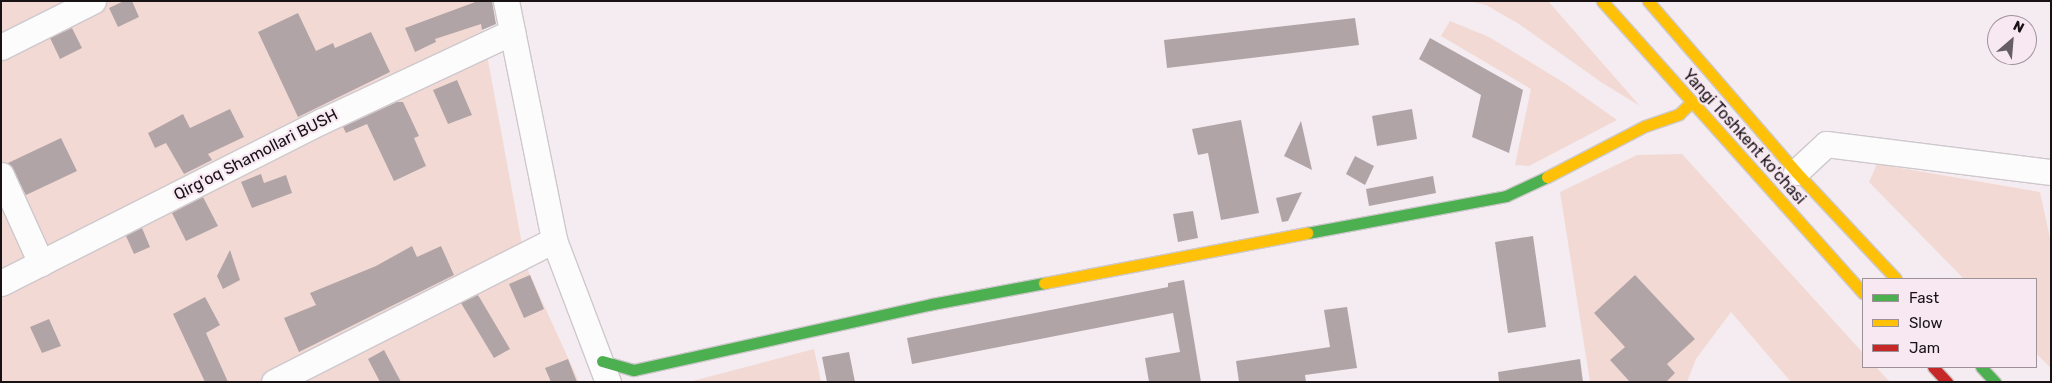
<!DOCTYPE html>
<meta charset="utf-8">
<style>
body{margin:0}
#map{position:relative;width:2052px;height:383px;overflow:hidden;background:#f4ecf0;font-family:Rubik,sans-serif}
div>[style]{position:absolute}
.green>*{inset:0;background:#f2d9d4}
.building>*{inset:0;background:#b1a4a7}
.roads{filter:drop-shadow(1px 0 #cec8cc) drop-shadow(-1px 0 #cec8cc) drop-shadow(0 1px #cec8cc) drop-shadow(0 -1px #cec8cc)}
.street>*{height:25px;margin:-12.5px;padding:0 12.5px;transform-origin:12.5px;border-radius:12.5px;background:#fdfcfd}
.fast>*{height:11px;margin:-5.5px;padding:0 5.5px;transform-origin:5.5px;border-radius:5.5px;background:#4caf50}
.slow>*{height:11px;margin:-5.5px;padding:0 5.5px;transform-origin:5.5px;border-radius:5.5px;background:#ffc107}
.jam>*{height:11px;margin:-5.5px;padding:0 5.5px;transform-origin:5.5px;border-radius:5.5px;background:#c62828}
span{translate:-50% -50%;white-space:nowrap;text-align:center;line-height:1.15;-webkit-text-stroke:4.5px #f8e8f1;paint-order:stroke}
.street-label{font-size:16px;color:#181215}
.frame{position:absolute;inset:0;border:2px solid #181215;pointer-events:none}
.legend{position:absolute;left:1862px;top:278px;width:175px;height:90px;box-sizing:border-box;background:#f8e8f1;border:1px solid #9e9299;margin:0;padding:6px 9px;list-style:none;font-size:15px;color:#181215}
.legend li{display:flex;align-items:center;gap:10px;height:25px}
.legend b{width:25px;border:1px solid #9e9299}
.north{position:absolute;left:1987px;top:15px;width:50px;height:50px;box-sizing:border-box;background:#f8e8f1;border:1px solid #9e9299;border-radius:50%;rotate:27deg;font-size:14px;font-weight:700;line-height:20px;text-align:center;color:#181215}
.north::after{content:'';display:block;margin:auto;width:18px;height:22px;background:#655e62;clip-path:polygon(50% 0,100% 100%,50% 72%,0 100%)}
</style>
<div id="map">
<div class="green">
<div style="clip-path:polygon(1px 1px,477px 1px,526px 266px,579px 382px,1px 382px)"></div>
<div style="clip-path:polygon(1468px 1px,1548px 1px,1640px 106px,1601px 82px,1519px 24px,1486px 5px)"></div>
<div style="clip-path:polygon(1450px 21px,1489px 37px,1566px 84px,1617px 120px,1529px 166px,1515px 165px,1531px 89px,1441px 36px)"></div>
<div style="clip-path:polygon(1682px 154px,1863px 353px,1863px 367px,1876px 367px,1890px 382px,1791px 382px,1731px 312px,1696px 359px,1687px 382px,1590px 382px,1560px 192px,1637px 155px)"></div>
<div style="clip-path:polygon(1877px 164px,2040px 192px,2051px 243px,2051px 368px,2036px 353px,2036px 279px,1964px 279px,1869px 182px)"></div>
<div style="clip-path:polygon(814px 349px,821px 382px,689px 382px)"></div>
</div>
<div class="building">
<div style="clip-path:polygon(124px 1px,132px 1px,139px 17px,118px 27px,109px 8px)"></div>
<div style="clip-path:polygon(478px 1px,492px 1px,496px 24px,482px 30px,481px 24px,435px 39px,436px 42px,415px 52px,405px 28px)"></div>
<div style="clip-path:polygon(298px 13px,316px 51px,333px 43px,335px 48px,371px 32px,390px 72px,298px 117px,258px 32px)"></div>
<div style="clip-path:polygon(1355px 18px,1359px 45px,1167px 68px,1164px 40px)"></div>
<div style="clip-path:polygon(72px 28px,82px 48px,60px 59px,50px 38px)"></div>
<div style="clip-path:polygon(1430px 38px,1523px 90px,1509px 153px,1472px 137px,1481px 95px,1419px 59px)"></div>
<div style="clip-path:polygon(457px 80px,472px 115px,448px 124px,433px 90px)"></div>
<div style="clip-path:polygon(397px 102px,403px 102px,419px 136px,414px 138px,426px 166px,394px 181px,367px 124px,346px 133px,343px 127px)"></div>
<div style="clip-path:polygon(230px 109px,244px 137px,208px 154px,212px 160px,184px 174px,166px 143px,155px 148px,148px 133px,183px 114px,190px 128px)"></div>
<div style="clip-path:polygon(1412px 109px,1417px 139px,1377px 146px,1372px 116px)"></div>
<div style="clip-path:polygon(1241px 120px,1259px 213px,1221px 220px,1208px 153px,1198px 155px,1192px 129px)"></div>
<div style="clip-path:polygon(1301px 121px,1312px 170px,1284px 156px)"></div>
<div style="clip-path:polygon(61px 138px,77px 171px,26px 195px,8px 163px)"></div>
<div style="clip-path:polygon(1355px 156px,1374px 166px,1365px 185px,1346px 174px)"></div>
<div style="clip-path:polygon(261px 174px,264px 183px,286px 175px,292px 193px,252px 208px,241px 182px)"></div>
<div style="clip-path:polygon(1433px 176px,1436px 193px,1369px 206px,1366px 189px)"></div>
<div style="clip-path:polygon(1302px 192px,1288px 221px,1282px 222px,1276px 198px)"></div>
<div style="clip-path:polygon(203px 197px,218px 226px,186px 241px,172px 213px)"></div>
<div style="clip-path:polygon(1193px 211px,1198px 238px,1178px 242px,1173px 214px)"></div>
<div style="clip-path:polygon(142px 228px,150px 247px,134px 254px,126px 236px)"></div>
<div style="clip-path:polygon(1533px 236px,1546px 327px,1508px 333px,1495px 242px)"></div>
<div style="clip-path:polygon(412px 246px,417px 257px,441px 246px,454px 275px,299px 352px,284px 318px,316px 305px,310px 293px,376px 266px)"></div>
<div style="clip-path:polygon(230px 250px,240px 280px,223px 289px,217px 276px)"></div>
<div style="clip-path:polygon(530px 275px,544px 309px,524px 318px,509px 284px)"></div>
<div style="clip-path:polygon(1635px 275px,1695px 339px,1667px 364px,1675px 373px,1666px 382px,1630px 382px,1610px 360px,1625px 347px,1594px 313px)"></div>
<div style="clip-path:polygon(1184px 280px,1201px 382px,1149px 382px,1145px 358px,1180px 352px,1173px 313px,912px 364px,907px 338px,1168px 287px,1168px 283px)"></div>
<div style="clip-path:polygon(478px 295px,510px 349px,494px 358px,461px 303px)"></div>
<div style="clip-path:polygon(205px 297px,220px 325px,206px 333px,228px 382px,205px 382px,173px 314px)"></div>
<div style="clip-path:polygon(1347px 307px,1357px 368px,1305px 375px,1306px 382px,1239px 382px,1236px 361px,1330px 347px,1324px 310px)"></div>
<div style="clip-path:polygon(49px 319px,61px 346px,42px 353px,30px 327px)"></div>
<div style="clip-path:polygon(384px 350px,401px 382px,380px 382px,368px 359px)"></div>
<div style="clip-path:polygon(849px 352px,855px 382px,827px 382px,822px 357px)"></div>
<div style="clip-path:polygon(568px 359px,577px 382px,551px 382px,545px 368px)"></div>
<div style="clip-path:polygon(1580px 359px,1583px 382px,1499px 382px,1498px 372px)"></div>
</div>
<div class="roads">
<div class="street">
<div style="left:506px;top:1px;width:244px;rotate:78.6deg"></div>
<div style="left:554px;top:240px;width:152px;rotate:69.2deg"></div>
<div style="left:1px;top:47px;width:103px;rotate:-26.6deg"></div>
<div style="left:1796px;top:172px;width:41px;rotate:-43deg"></div>
<div style="left:1826px;top:144px;width:227px;rotate:7.1deg"></div>
<div style="left:1px;top:175px;width:97px;rotate:65.6deg"></div>
<div style="left:1px;top:283px;width:360px;rotate:-26.8deg"></div>
<div style="left:322px;top:121px;width:210px;rotate:-25.1deg"></div>
<div style="left:274px;top:382px;width:314px;rotate:-26.9deg"></div>
</div>
<div class="fast">
<div style="left:1307px;top:233px;width:202px;rotate:-10.5deg"></div>
<div style="left:1506px;top:196px;width:45px;rotate:-24.9deg"></div>
<div style="left:602px;top:361px;width:33px;rotate:16deg"></div>
<div style="left:634px;top:370px;width:305px;rotate:-12.5deg"></div>
<div style="left:932px;top:304px;width:114px;rotate:-10.6deg"></div>
<div style="left:1981px;top:367px;width:21px;rotate:47deg"></div>
</div>
<div class="slow">
<div style="left:1602px;top:1px;width:392px;rotate:48.2deg"></div>
<div style="left:1648px;top:1px;width:226px;rotate:49.1deg"></div>
<div style="left:1796px;top:172px;width:146px;rotate:46.9deg"></div>
<div style="left:1547px;top:177px;width:110px;rotate:-27.5deg"></div>
<div style="left:1645px;top:126px;width:36px;rotate:-19deg"></div>
<div style="left:1679px;top:114px;width:16px;rotate:-43deg"></div>
<div style="left:1044px;top:283px;width:268px;rotate:-10.8deg"></div>
</div>
<div class="jam">
<div style="left:1933px;top:367px;width:21px;rotate:47deg"></div>
</div>
</div>
<div class="street-label">
<span style="left:1744px;top:137px;rotate:48deg">Yangi Toshkent ko‘chasi</span>
<span style="left:256px;top:155px;rotate:-27deg">Qirg'oq Shamollari BUSH</span>
</div>
<div class="frame"></div>
<ul class="legend">
<li><b style="height:6px;background:#4caf50"></b>Fast</li>
<li><b style="height:6px;background:#ffc107"></b>Slow</li>
<li><b style="height:6px;background:#c62828"></b>Jam</li>
</ul>
<div class="north">N</div>
</div>
